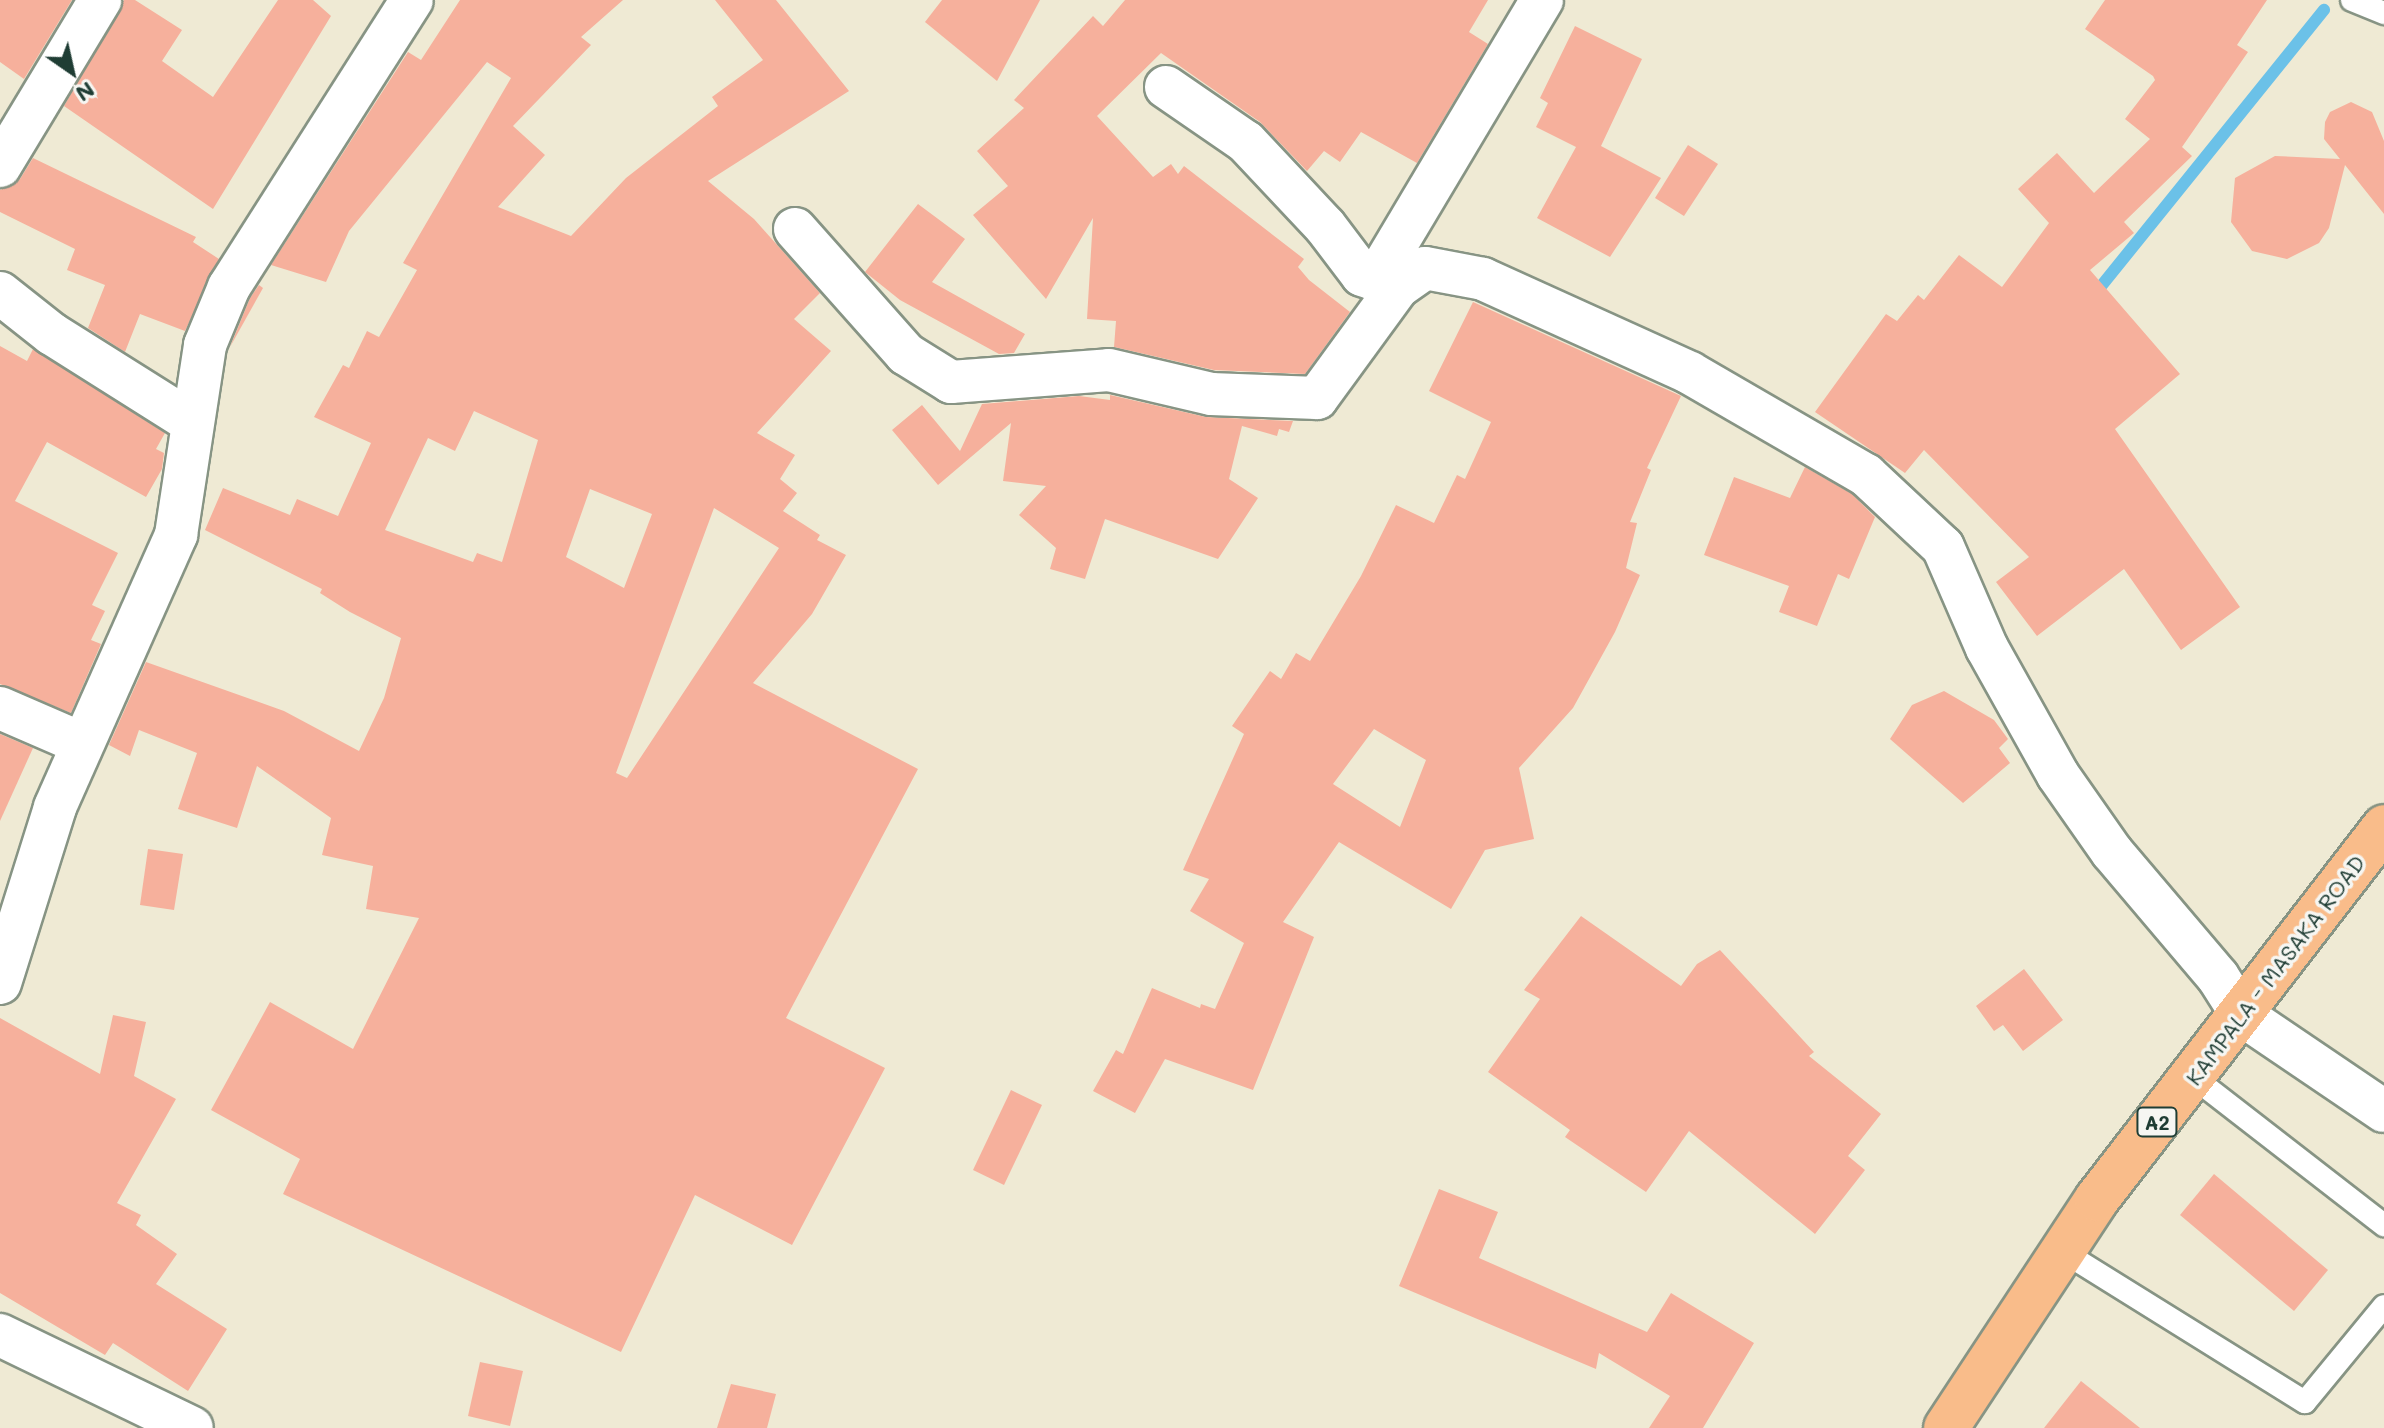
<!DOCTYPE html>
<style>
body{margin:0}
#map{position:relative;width:2384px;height:1428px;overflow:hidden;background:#efead4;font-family:Mali,sans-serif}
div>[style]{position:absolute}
.stream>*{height:12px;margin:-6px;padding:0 6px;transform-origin:6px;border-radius:6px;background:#6bc1e8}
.building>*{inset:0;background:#f6b09c}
.roads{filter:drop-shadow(2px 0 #879484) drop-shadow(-2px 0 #879484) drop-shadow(0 2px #879484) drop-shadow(0 -2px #879484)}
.service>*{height:22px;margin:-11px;padding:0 11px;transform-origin:11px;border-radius:11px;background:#fff}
.minor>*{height:42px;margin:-21px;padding:0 21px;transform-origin:21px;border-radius:21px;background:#fff}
.primary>*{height:44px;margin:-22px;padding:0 22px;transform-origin:22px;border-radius:22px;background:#f9bc8a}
span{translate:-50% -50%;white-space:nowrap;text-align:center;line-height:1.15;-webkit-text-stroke:7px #f6f6f2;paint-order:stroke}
.shield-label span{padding:2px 6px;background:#f6f6f2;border:2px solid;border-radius:6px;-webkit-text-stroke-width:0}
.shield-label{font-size:20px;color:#1f3d34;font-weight:700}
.street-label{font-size:22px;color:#1f3d34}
.north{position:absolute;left:32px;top:32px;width:80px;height:80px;-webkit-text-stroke:6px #f6f6f2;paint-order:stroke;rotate:146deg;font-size:22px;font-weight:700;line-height:32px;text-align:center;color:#1f3d34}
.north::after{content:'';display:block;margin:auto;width:28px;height:36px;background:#1f3d34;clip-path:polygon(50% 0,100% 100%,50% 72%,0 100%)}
</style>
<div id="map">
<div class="stream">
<div style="left:2098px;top:290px;width:360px;rotate:-51.1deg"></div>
</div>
<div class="building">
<div style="clip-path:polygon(0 0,72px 0,24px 79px,0 62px)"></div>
<div style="clip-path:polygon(124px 0,135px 0,182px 30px,162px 61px,213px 97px,278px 0,313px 0,331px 16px,213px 209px,64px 106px)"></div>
<div style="clip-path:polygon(evenodd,460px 0,623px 0,581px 37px,591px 45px,513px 126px,545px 155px,498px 207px,571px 236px,626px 178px,718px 106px,712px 97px,763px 60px,715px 0,776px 0,849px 91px,708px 181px,754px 219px,820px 293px,794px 319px,831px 351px,757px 433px,795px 455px,780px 479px,797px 493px,783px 511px,820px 535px,817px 540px,846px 555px,812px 614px,753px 683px,918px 769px,786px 1018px,885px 1068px,792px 1245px,695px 1195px,621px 1352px,283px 1194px,300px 1159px,211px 1110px,270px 1002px,353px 1049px,419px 918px,366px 909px,373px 866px,322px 855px,331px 818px,257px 766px,237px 828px,178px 809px,197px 753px,139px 730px,130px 756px,109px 745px,146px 662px,284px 711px,359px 751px,384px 698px,401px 638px,350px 612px,320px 593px,322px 589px,205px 530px,223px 488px,290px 515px,297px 499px,338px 516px,371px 443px,314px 417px,343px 365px,349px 368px,367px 331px,379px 337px,417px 270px,403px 263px,511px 78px,487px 62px,349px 231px,326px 282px,271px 265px,408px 52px,421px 60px,460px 0,474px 411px,538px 440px,502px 562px,477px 553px,473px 562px,385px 530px,428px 438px,455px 451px,474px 411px,460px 0,590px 489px,652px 514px,624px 588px,566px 557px,590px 489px,460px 0,714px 508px,779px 548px,627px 778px,616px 773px,714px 508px)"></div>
<div style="clip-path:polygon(942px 0,1040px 0,997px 81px,925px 22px)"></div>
<div style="clip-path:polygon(1125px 0,1488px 0,1469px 32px,1488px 44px,1417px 163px,1361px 132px,1340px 162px,1324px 151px,1307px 171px,1260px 122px,1161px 53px,1097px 116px,1153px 177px,1171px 164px,1178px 174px,1184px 166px,1304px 259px,1298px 267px,1309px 280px,1350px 312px,1305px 374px,1214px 370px,1114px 347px,1116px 321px,1087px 319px,1093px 218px,1046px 299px,973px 215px,1008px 186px,977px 151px,1024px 108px,1014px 100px,1093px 16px,1103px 26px)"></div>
<div style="clip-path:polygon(2105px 0,2267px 0,2237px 45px,2248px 52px,2182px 147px,2192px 156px,2124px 222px,2134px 233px,2090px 270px,2180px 374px,2115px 429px,2240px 607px,2181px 650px,2124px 569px,2037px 636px,1996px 582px,2029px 557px,1924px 450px,1905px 473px,1815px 412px,1886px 314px,1897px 321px,1918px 295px,1924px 300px,1959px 255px,2002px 287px,2049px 223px,2018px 189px,2057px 153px,2094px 193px,2150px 139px,2125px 119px,2155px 80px,2153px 76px,2085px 29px)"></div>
<div style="clip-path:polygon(1575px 26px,1642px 59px,1601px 146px,1661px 178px,1610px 257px,1537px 218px,1576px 147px,1536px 127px,1548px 103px,1540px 98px)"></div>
<div style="clip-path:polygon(2351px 102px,2372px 112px,2384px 141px,2384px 214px,2345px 165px,2329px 228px,2319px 243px,2287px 259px,2252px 251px,2231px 222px,2235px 178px,2275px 156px,2340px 159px,2324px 139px,2325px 122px,2330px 112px)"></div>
<div style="clip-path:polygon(1688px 145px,1718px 164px,1684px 216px,1655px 198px)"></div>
<div style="clip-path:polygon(33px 158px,196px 237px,193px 242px,219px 259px,185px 331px,140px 314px,125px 352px,88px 328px,105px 285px,67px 270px,75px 249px,0 212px,0 190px,20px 179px)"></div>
<div style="clip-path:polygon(918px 204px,965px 239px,932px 282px,1025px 334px,1014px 353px,999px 354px,900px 300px,865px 272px)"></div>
<div style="clip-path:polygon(259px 285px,263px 288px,230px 347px,250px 298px)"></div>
<div style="clip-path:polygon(evenodd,1473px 302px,1681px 396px,1647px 468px,1651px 470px,1630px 522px,1637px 523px,1626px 568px,1640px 575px,1615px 632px,1573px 708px,1519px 768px,1534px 839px,1485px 850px,1451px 909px,1339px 842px,1283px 922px,1314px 937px,1253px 1090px,1165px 1059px,1135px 1113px,1093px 1091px,1116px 1050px,1123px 1054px,1152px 988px,1200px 1008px,1201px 1004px,1215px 1009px,1244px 943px,1190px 911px,1209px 879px,1183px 870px,1244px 734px,1232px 726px,1270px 671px,1281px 679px,1296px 653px,1310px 661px,1361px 576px,1396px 505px,1434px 523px,1457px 475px,1465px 479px,1491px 422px,1429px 391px,1473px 302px,1374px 729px,1426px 760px,1400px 827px,1333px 784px,1374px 729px)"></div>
<div style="clip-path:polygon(0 346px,27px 361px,33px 349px,165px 433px,156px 449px,164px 453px,162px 469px,146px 497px,47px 442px,15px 501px,118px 553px,92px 605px,105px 611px,91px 640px,101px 644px,71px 713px,0 684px)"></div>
<div style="clip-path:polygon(1110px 395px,1206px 417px,1293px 421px,1289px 432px,1279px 429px,1277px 436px,1242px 426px,1229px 479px,1258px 498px,1218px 559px,1105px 519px,1085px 579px,1050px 569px,1056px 548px,1019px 515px,1046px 486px,1003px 481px,1011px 423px,938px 485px,892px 430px,922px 405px,960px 451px,982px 404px,1079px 396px,1110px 400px)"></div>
<div style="clip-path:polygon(1805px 467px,1852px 494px,1875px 517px,1849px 579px,1838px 574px,1817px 626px,1779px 612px,1789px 586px,1704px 555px,1734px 477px,1790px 498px)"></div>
<div style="clip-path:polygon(1944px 691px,1994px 720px,2008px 739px,1999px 748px,2010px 763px,1963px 803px,1890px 739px,1912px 705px)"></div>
<div style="clip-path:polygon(0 734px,33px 748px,0 821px)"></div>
<div style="clip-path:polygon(148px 849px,183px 854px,174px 910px,140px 905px)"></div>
<div style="clip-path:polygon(1581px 916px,1681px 986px,1697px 964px,1720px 950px,1814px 1052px,1809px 1056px,1881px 1114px,1848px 1156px,1865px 1170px,1815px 1234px,1689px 1131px,1646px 1192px,1565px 1137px,1570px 1130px,1488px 1072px,1540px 999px,1524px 990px)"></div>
<div style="clip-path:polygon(2024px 969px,2063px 1020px,2023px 1051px,2003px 1025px,1994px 1031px,1976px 1006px)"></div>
<div style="clip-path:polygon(113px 1015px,146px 1022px,134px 1076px,176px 1099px,117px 1203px,141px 1215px,136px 1225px,177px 1254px,156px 1284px,227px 1329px,188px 1391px,113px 1343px,105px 1355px,0 1293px,0 1018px,100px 1074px)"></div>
<div style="clip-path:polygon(1011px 1090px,1042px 1105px,1004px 1185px,973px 1170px)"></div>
<div style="clip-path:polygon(2214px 1174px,2328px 1270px,2294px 1311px,2180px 1215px)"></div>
<div style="clip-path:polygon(1439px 1189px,1498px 1212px,1479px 1258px,1647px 1332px,1671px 1293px,1754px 1343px,1703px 1428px,1649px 1428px,1670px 1396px,1599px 1353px,1596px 1369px,1399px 1286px)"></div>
<div style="clip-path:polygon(480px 1362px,523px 1371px,510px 1426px,468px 1416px)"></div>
<div style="clip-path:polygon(2081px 1381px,2140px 1428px,2044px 1428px)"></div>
<div style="clip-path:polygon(731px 1384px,776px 1394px,767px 1428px,717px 1428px)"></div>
</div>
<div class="roads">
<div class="service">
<div style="left:2352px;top:0;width:35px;rotate:22deg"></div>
<div style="left:2193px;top:1077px;width:242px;rotate:37.8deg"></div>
<div style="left:2062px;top:1251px;width:286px;rotate:31.9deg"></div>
<div style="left:2305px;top:1402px;width:124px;rotate:-50.5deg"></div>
</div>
<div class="minor">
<div style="left:1166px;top:87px;width:97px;rotate:34.5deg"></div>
<div style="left:1246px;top:142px;width:115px;rotate:46.8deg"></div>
<div style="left:1325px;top:226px;width:61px;rotate:52.9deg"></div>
<div style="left:1362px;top:275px;width:38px;rotate:18deg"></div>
<div style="left:1398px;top:287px;width:33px;rotate:-35deg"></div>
<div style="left:1425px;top:268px;width:59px;rotate:10.7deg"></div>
<div style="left:1483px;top:279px;width:227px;rotate:24.4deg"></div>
<div style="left:1690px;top:373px;width:203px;rotate:30.1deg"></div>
<div style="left:1866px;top:475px;width:105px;rotate:43.1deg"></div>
<div style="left:1943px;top:547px;width:110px;rotate:66.5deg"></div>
<div style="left:1987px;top:648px;width:145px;rotate:60.8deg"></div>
<div style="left:2058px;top:775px;width:94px;rotate:55deg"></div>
<div style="left:2112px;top:852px;width:164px;rotate:49.7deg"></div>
<div style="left:2218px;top:977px;width:45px;rotate:57.7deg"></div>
<div style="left:2242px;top:1015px;width:171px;rotate:34.1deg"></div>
<div style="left:0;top:166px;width:194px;rotate:-58.9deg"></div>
<div style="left:795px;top:229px;width:167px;rotate:48.4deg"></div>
<div style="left:906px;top:354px;width:53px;rotate:31.9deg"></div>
<div style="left:951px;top:382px;width:158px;rotate:-4.3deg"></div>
<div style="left:1109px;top:370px;width:105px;rotate:13.2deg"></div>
<div style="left:1211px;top:394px;width:106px;rotate:2.2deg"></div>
<div style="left:1317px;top:398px;width:137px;rotate:-53.9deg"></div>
<div style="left:1375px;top:280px;width:326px;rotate:-59.2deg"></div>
<div style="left:0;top:293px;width:66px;rotate:38.3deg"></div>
<div style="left:52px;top:334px;width:163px;rotate:32.2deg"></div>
<div style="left:0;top:708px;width:90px;rotate:23.4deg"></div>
<div style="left:0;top:983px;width:184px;rotate:-72.6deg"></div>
<div style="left:55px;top:807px;width:298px;rotate:-66deg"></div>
<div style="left:176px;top:535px;width:192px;rotate:-81.3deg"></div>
<div style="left:205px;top:345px;width:63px;rotate:-67.5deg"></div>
<div style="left:229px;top:287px;width:340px;rotate:-57.5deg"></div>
<div style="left:0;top:1335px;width:213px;rotate:25.8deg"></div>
</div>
<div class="primary">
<div style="left:1946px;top:1428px;width:274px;rotate:-56.6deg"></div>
<div style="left:2097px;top:1199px;width:470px;rotate:-52.3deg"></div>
</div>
</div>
<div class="shield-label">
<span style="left:2157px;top:1122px">A2</span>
</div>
<div class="street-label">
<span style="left:2275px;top:970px;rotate:-53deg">KAMPALA - MASAKA ROAD</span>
</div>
<div class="north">N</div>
</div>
